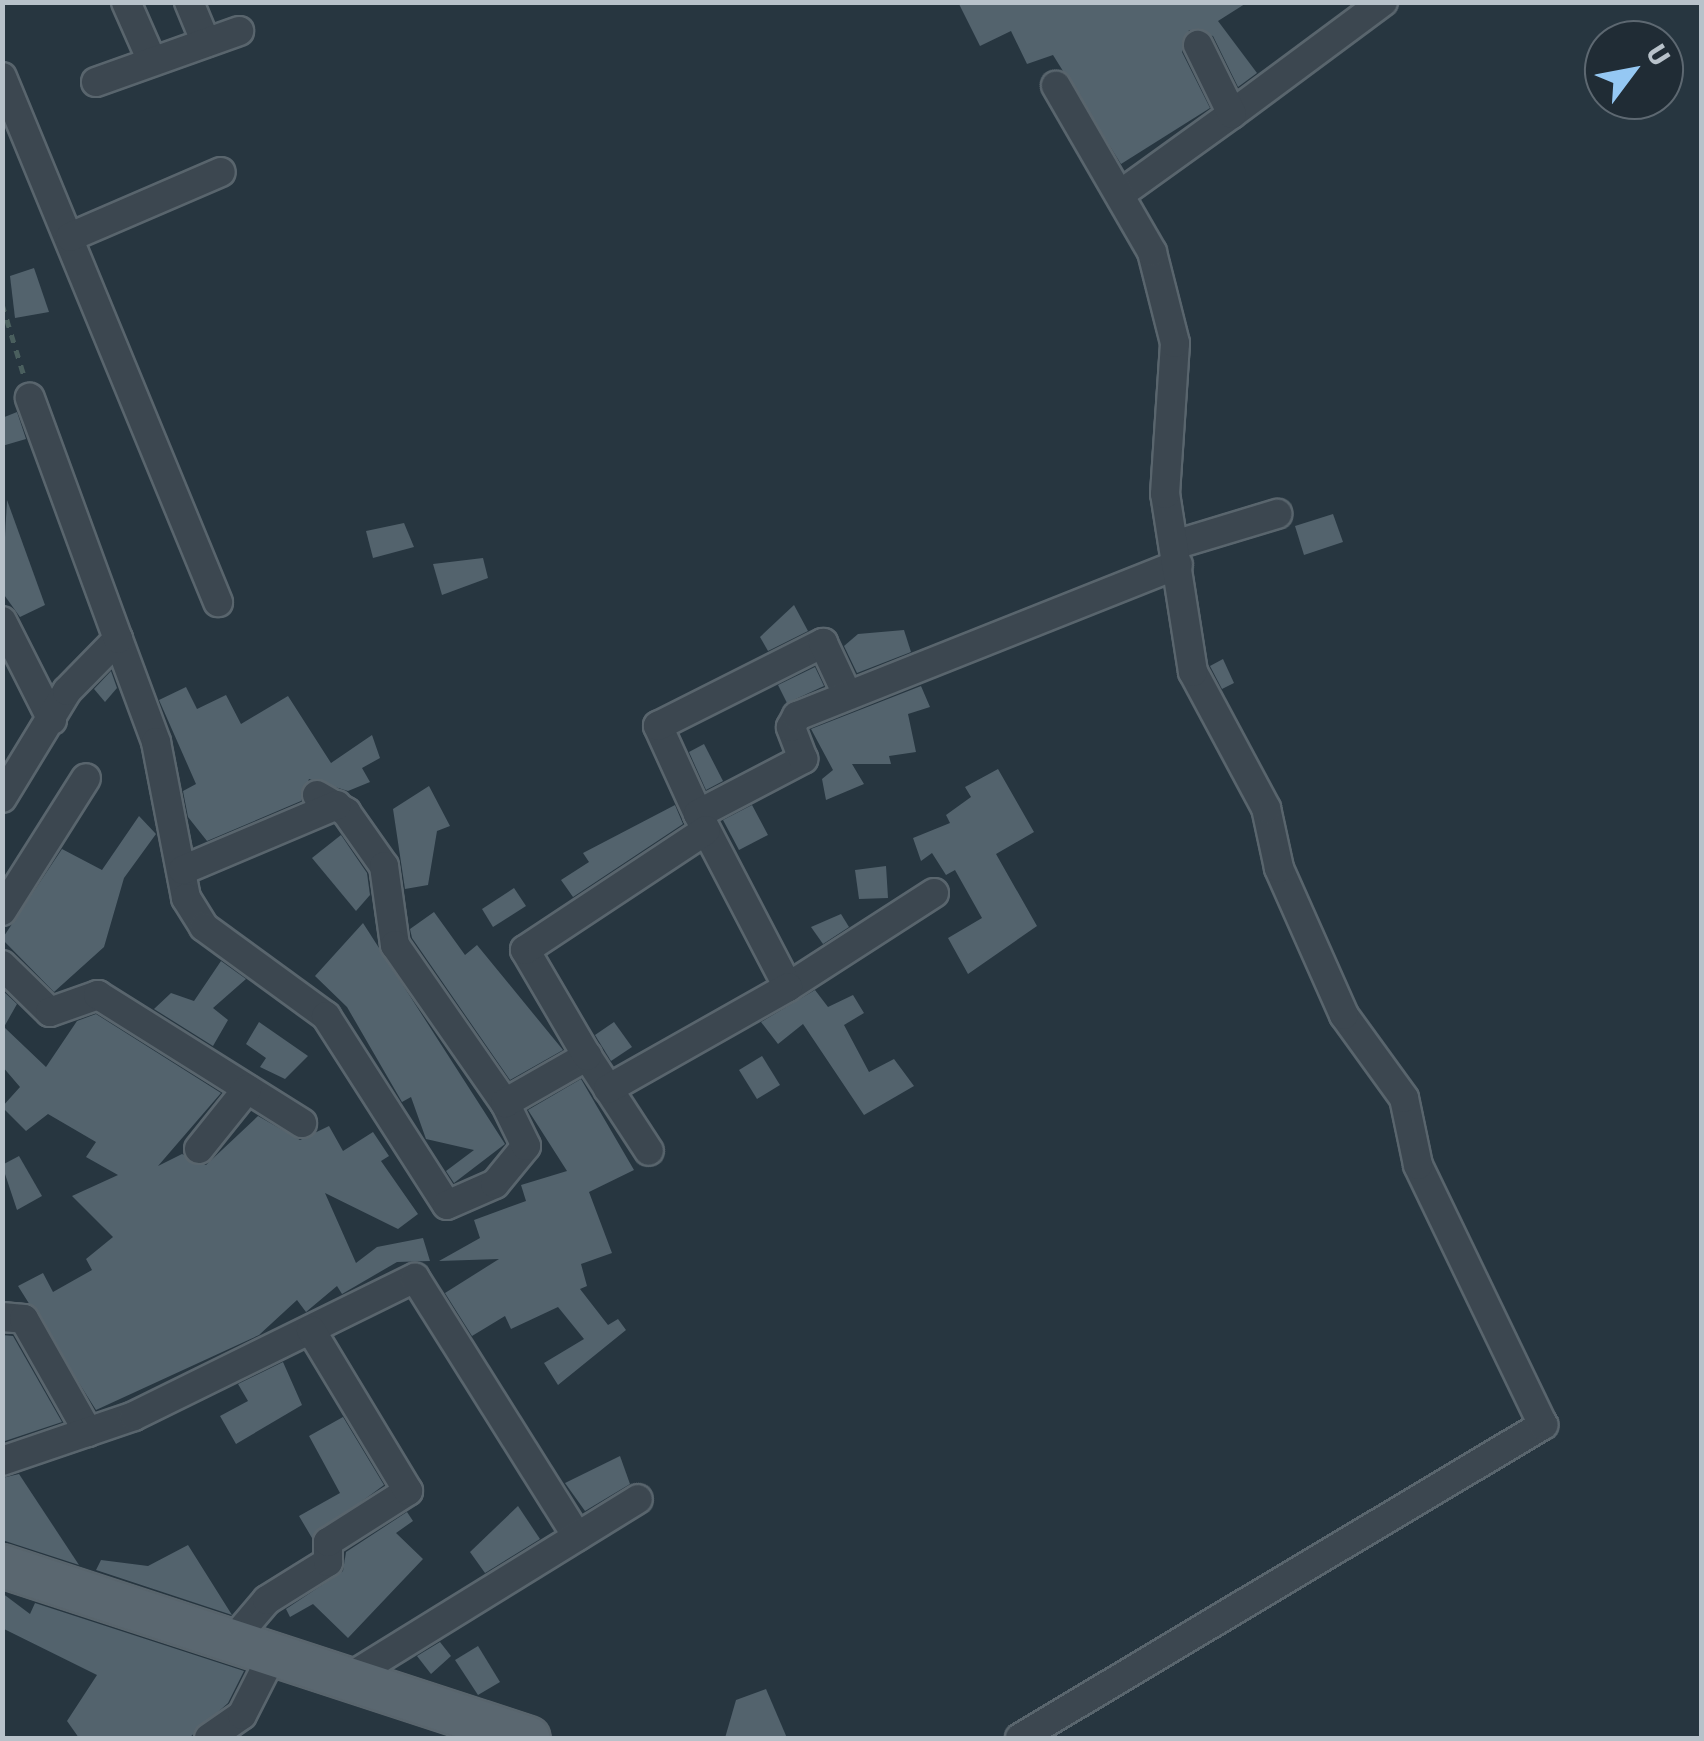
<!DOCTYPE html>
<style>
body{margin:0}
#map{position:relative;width:1704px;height:1741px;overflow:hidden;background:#273640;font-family:"Fira Sans",sans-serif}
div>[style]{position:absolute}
.building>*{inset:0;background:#53636d}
.path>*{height:5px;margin-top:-2.5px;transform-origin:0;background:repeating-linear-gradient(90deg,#4a5f5e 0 8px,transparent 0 16px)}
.roads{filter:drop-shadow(2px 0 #59656d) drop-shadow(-2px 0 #59656d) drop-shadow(0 2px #59656d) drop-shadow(0 -2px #59656d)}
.street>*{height:28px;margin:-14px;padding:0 14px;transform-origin:14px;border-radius:14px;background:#3c4750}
.primary>*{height:42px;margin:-21px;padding:0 21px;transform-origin:21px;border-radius:21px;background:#5a6770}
span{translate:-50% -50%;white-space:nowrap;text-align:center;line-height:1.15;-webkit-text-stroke:10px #202c35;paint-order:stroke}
.frame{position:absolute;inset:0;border:5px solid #b8c2ca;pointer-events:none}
.north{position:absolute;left:1584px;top:20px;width:100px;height:100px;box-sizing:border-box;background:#202c35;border:2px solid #5d6871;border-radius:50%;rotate:58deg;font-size:28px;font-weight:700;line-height:40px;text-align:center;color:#b8c2ca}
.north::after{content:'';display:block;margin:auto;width:35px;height:45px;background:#95c8f3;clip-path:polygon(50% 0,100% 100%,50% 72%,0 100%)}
</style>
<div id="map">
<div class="building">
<div style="clip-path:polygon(958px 2px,1248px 2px,1218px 21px,1257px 73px,1238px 87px,1213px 36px,1189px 30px,1182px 52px,1210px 108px,1121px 164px,1053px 55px,1027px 64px,1011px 31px,980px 46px)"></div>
<div style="clip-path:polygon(34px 268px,49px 312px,15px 318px,10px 276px)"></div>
<div style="clip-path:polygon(17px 412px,26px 439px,2px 446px,2px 418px)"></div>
<div style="clip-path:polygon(7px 500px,45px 605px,20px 617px,2px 592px)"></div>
<div style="clip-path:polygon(1333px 514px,1343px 542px,1304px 555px,1295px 526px)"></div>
<div style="clip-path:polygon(404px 523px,414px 547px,373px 558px,366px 531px)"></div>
<div style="clip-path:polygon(483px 558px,488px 578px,442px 595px,433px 564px)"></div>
<div style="clip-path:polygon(794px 605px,808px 631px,768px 651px,760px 637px)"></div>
<div style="clip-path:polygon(904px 630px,911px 652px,857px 673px,844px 646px,858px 634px)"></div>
<div style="clip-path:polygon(1223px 659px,1234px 683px,1222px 689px,1210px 666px)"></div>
<div style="clip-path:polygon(815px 667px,824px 686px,787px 703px,778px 685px)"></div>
<div style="clip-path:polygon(111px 671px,117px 688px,105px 702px,94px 689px)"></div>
<div style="clip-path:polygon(921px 686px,930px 707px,908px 714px,916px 752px,889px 756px,891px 764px,852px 764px,864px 784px,826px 800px,822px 779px,833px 770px,811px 729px)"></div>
<div style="clip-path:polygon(186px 687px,197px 709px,226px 695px,241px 724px,288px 696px,331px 763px,372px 735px,380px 758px,362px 768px,370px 782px,348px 791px,309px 779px,301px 801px,207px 841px,188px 817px,183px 791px,196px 784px,159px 700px)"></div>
<div style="clip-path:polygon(704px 744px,723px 781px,706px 790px,689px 752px)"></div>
<div style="clip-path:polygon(998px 769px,1034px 832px,996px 854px,1037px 926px,968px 974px,948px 938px,982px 918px,955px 870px,946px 875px,932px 853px,921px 861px,913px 838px,950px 823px,946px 815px,971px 797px,965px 787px)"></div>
<div style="clip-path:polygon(429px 786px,450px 826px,437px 831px,428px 885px,405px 889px,393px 809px)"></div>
<div style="clip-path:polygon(675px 805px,683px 824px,573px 897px,561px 880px,589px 862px,583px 853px)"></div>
<div style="clip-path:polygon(752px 805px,768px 835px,739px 850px,723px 820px)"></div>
<div style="clip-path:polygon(139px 816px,156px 834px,124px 878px,104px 947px,54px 992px,2px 939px,62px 849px,102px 870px)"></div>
<div style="clip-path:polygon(341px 835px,367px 873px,370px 895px,356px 911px,312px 858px)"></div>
<div style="clip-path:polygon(886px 866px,888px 898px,859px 899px,855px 870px)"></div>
<div style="clip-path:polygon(514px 888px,526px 906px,493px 927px,482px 909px)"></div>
<div style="clip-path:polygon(434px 912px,465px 955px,477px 945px,563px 1050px,510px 1080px,412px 938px,410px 929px)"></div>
<div style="clip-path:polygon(841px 914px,849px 927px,823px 944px,811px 927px)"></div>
<div style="clip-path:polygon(363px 923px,505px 1144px,454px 1183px,446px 1171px,474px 1150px,426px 1139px,411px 1097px,402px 1102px,347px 1007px,315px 976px)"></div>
<div style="clip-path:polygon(221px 961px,246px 979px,213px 1008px,228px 1020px,213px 1046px,154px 1009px,171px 993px,194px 1001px)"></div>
<div style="clip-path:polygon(2px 990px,17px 1004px,4px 1027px,46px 1067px,77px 1021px,96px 1014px,221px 1093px,158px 1166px,182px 1154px,206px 1165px,258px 1116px,300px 1140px,329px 1126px,343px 1151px,373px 1132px,389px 1156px,381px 1161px,418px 1214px,398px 1229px,325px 1193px,356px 1263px,377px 1247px,423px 1238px,430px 1261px,397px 1262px,342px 1294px,337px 1286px,306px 1312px,297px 1300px,259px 1335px,96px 1410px,18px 1286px,43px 1273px,53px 1292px,92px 1270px,86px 1259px,113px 1237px,72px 1196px,118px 1175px,86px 1157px,96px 1142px,48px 1114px,26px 1131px,2px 1107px,20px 1087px,2px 1066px)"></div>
<div style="clip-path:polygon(815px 990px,828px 1007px,853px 995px,864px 1013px,844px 1025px,869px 1072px,894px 1059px,914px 1086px,864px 1115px,803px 1024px,778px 1044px,761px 1022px)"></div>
<div style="clip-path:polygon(259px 1022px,308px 1056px,285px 1079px,260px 1067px,266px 1058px,246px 1044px)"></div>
<div style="clip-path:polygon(614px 1022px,632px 1047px,611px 1061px,595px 1035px)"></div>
<div style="clip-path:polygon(762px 1056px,780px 1085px,757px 1099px,739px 1070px)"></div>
<div style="clip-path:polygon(581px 1079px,634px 1170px,589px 1192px,612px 1253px,581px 1264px,587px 1286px,580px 1289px,608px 1325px,618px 1319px,626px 1330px,558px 1385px,544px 1363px,584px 1339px,558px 1307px,511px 1329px,505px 1316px,472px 1336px,445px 1293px,499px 1259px,439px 1261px,480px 1238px,474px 1220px,526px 1201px,521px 1185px,567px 1171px,528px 1110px)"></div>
<div style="clip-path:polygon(19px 1156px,42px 1196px,17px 1210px,2px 1165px)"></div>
<div style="clip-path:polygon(2px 1335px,13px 1336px,62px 1422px,2px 1442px)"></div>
<div style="clip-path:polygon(283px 1362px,302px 1405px,236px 1444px,220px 1416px,248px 1401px,238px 1384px)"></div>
<div style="clip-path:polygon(343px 1417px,384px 1485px,312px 1538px,299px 1516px,340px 1493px,309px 1436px)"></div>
<div style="clip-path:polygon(620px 1456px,630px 1484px,585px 1511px,565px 1483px)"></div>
<div style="clip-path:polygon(19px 1474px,79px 1565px,2px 1540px,2px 1478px)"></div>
<div style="clip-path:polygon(518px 1506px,540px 1539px,485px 1573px,470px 1552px)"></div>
<div style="clip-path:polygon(407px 1512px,413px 1521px,396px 1533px,423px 1559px,348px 1638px,313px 1604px,290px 1617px,286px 1609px,343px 1571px,346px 1552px)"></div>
<div style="clip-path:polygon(188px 1545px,232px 1615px,96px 1570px,101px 1560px,148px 1566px)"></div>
<div style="clip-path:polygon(2px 1593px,30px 1614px,35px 1603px,244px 1671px,228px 1703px,189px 1738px,79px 1738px,67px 1721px,97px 1675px,2px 1628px)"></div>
<div style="clip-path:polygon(440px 1642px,451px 1656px,431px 1674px,417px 1656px)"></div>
<div style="clip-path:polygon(478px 1646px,500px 1682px,478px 1695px,455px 1660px)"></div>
<div style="clip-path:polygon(766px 1689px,787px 1738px,725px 1738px,736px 1700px)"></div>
</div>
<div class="path">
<div style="left:2px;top:304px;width:75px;rotate:73deg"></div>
</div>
<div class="roads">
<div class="street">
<div style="left:126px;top:2px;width:64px;rotate:66.2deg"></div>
<div style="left:189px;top:2px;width:44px;rotate:67.5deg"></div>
<div style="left:2px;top:77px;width:568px;rotate:67.64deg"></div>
<div style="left:96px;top:82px;width:152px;rotate:-19.6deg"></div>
<div style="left:1232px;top:114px;width:188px;rotate:-36.6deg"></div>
<div style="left:1122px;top:193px;width:135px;rotate:-35.7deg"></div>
<div style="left:1232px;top:114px;width:77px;rotate:-116.2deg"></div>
<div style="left:70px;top:237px;width:164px;rotate:-23.3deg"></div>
<div style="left:1174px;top:545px;width:108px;rotate:-16.8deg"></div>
<div style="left:2px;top:621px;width:111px;rotate:63.2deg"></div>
<div style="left:118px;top:639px;width:110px;rotate:69.7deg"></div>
<div style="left:156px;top:742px;width:159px;rotate:79.1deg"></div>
<div style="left:186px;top:898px;width:34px;rotate:58deg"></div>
<div style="left:204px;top:927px;width:151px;rotate:36.1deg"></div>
<div style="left:326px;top:1016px;width:224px;rotate:57.4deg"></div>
<div style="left:447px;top:1205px;width:52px;rotate:-23.6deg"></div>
<div style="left:495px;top:1184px;width:49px;rotate:-50.8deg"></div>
<div style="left:526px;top:1146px;width:48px;rotate:-116deg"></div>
<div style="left:317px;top:795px;width:34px;rotate:30deg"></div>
<div style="left:346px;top:812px;width:66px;rotate:54.9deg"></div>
<div style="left:384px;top:866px;width:80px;rotate:82.1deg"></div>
<div style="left:395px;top:945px;width:193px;rotate:55.2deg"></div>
<div style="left:505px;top:1103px;width:95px;rotate:-29.8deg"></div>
<div style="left:587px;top:1056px;width:113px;rotate:56.9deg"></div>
<div style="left:2px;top:798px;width:125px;rotate:-58.7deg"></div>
<div style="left:67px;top:691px;width:73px;rotate:-45.6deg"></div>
<div style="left:118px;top:639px;width:257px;rotate:-110.1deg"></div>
<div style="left:698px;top:814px;width:97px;rotate:-114.4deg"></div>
<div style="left:658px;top:726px;width:185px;rotate:-26.7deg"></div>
<div style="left:823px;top:643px;width:56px;rotate:64.8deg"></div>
<div style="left:183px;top:870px;width:167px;rotate:-22.9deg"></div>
<div style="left:934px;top:893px;width:174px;rotate:147.2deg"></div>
<div style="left:788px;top:987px;width:195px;rotate:-117.5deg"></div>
<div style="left:698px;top:814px;width:119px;rotate:-27.6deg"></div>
<div style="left:803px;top:759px;width:34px;rotate:-111deg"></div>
<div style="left:791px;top:727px;width:13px;rotate:-61deg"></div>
<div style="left:797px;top:716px;width:410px;rotate:-21.7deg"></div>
<div style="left:2px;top:911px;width:157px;rotate:-57.7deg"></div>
<div style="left:2px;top:965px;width:67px;rotate:44.4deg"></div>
<div style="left:50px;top:1012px;width:51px;rotate:-19.5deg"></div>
<div style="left:98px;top:995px;width:241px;rotate:32.1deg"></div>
<div style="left:587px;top:1056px;width:123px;rotate:-120.3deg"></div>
<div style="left:525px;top:950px;width:217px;rotate:-33.5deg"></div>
<div style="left:608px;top:1089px;width:207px;rotate:-29.5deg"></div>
<div style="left:199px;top:1149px;width:77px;rotate:-51.3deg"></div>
<div style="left:2px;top:1317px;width:22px;rotate:5deg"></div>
<div style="left:24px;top:1319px;width:130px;rotate:60.5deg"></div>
<div style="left:2px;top:1461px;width:139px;rotate:-18.8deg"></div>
<div style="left:134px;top:1416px;width:313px;rotate:-26.2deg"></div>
<div style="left:415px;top:1278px;width:305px;rotate:57.9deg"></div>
<div style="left:232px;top:1641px;width:54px;rotate:-49.5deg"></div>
<div style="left:267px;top:1600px;width:72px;rotate:-31.9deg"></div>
<div style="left:328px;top:1562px;width:20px;rotate:-90deg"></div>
<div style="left:328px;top:1542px;width:95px;rotate:-32.5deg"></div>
<div style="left:408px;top:1491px;width:188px;rotate:-121.1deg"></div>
<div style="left:345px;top:1680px;width:344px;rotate:-31.7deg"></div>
<div style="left:209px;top:1738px;width:40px;rotate:-34.9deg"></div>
<div style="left:242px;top:1715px;width:68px;rotate:-63.1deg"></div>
<div style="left:1020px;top:1738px;width:610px;rotate:-30.9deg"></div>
<div style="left:1543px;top:1425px;width:288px;rotate:-115.7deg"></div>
<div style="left:1418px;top:1165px;width:68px;rotate:-101.8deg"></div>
<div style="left:1404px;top:1098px;width:102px;rotate:-125.9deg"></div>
<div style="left:1344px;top:1015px;width:161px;rotate:-113.9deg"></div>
<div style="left:1279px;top:868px;width:61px;rotate:-102.2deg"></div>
<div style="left:1266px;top:808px;width:154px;rotate:-118.2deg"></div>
<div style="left:1193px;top:672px;width:180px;rotate:-98.9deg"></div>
<div style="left:1165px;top:494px;width:151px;rotate:-86.2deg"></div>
<div style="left:1175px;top:343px;width:94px;rotate:-104.2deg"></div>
<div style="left:1152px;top:252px;width:192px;rotate:-120deg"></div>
</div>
<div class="primary">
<div style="left:2px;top:1566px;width:554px;rotate:18.08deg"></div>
</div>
</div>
<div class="frame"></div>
<div class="north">U</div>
</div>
